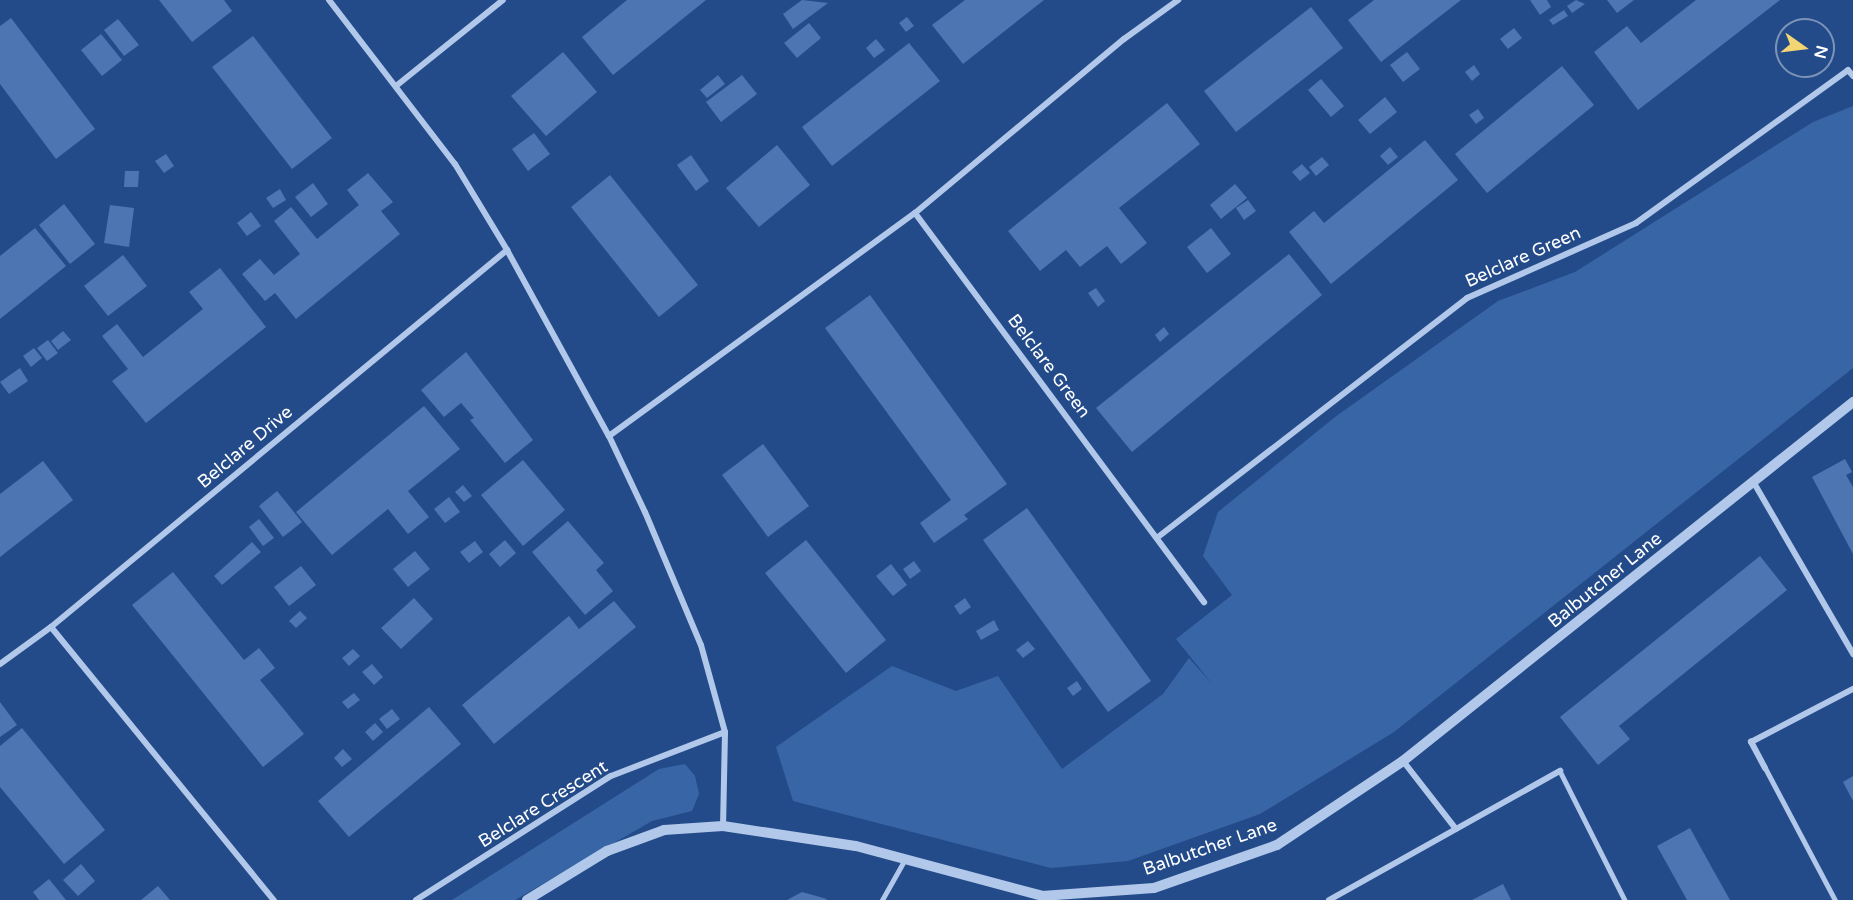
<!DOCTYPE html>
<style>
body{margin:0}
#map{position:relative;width:1853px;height:900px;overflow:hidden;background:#244b89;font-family:"Varela Round",sans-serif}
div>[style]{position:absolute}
.green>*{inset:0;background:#3865a6}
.building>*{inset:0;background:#4c75b1}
.service>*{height:4.5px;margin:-2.25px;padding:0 2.25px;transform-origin:2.25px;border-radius:2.25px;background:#b1c8ea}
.pedestrian>*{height:5px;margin:-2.5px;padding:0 2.5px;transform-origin:2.5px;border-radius:2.5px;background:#b1c8ea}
.minor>*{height:6px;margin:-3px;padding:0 3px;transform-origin:3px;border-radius:3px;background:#b1c8ea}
.tertiary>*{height:10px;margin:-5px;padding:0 5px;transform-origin:5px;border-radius:5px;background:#b1c8ea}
span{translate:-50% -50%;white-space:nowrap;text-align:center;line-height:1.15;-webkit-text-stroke:6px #244b89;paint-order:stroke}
.street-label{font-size:18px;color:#fff}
.north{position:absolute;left:1775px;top:18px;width:60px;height:60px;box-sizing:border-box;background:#244b89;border:2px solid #7c93b8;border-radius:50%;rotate:104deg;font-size:16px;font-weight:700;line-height:24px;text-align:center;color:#fff}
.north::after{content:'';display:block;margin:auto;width:21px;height:27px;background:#f4d574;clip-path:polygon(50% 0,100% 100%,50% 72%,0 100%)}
</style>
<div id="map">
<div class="green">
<div style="clip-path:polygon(1853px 106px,1853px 368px,1394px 732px,1260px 814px,1128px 861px,1051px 868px,793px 801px,776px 747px,892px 666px,956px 691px,998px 676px,1062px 769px,1163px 694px,1189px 658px,1213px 685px,1176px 639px,1232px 595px,1203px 556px,1218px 512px,1335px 417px,1498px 301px,1575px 272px,1813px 122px)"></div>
<div style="clip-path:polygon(685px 764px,695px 776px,699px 794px,692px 811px,652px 821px,515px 900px,452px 900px,659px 769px)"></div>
</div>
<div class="building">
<div style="clip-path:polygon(159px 0,224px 0,232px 11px,192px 42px)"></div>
<div style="clip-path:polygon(627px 0,706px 0,613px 75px,582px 37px)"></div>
<div style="clip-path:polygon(802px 0,828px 3px,793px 29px,783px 14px)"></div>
<div style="clip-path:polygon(965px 0,1044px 0,963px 64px,932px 25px)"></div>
<div style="clip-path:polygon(1374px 0,1461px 0,1381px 62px,1348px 20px)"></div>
<div style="clip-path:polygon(1530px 0,1547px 0,1551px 7px,1540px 15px)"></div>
<div style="clip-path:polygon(1576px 0,1585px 4px,1572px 13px,1567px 6px)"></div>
<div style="clip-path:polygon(1607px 0,1634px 0,1617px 13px)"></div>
<div style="clip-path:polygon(1696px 0,1780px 0,1638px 110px,1594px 52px,1627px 26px,1641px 43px)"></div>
<div style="clip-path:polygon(1311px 7px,1343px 48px,1236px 132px,1204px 91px)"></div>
<div style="clip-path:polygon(1564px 10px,1568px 16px,1553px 25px,1549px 20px)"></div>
<div style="clip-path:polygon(907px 17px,914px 26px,906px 32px,899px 23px)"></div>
<div style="clip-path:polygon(11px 18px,95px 129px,56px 159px,0 84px,0 26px)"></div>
<div style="clip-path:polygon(118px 19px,139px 45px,124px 56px,104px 30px)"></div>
<div style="clip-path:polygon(809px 23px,821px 38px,797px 58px,784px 43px)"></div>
<div style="clip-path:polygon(1514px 28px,1522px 38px,1508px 49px,1500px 39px)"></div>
<div style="clip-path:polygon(101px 34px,122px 60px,102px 76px,81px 50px)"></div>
<div style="clip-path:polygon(253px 36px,332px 138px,292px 169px,212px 67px)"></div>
<div style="clip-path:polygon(876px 39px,885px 50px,874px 58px,866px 48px)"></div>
<div style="clip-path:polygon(909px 43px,940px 81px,832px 166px,802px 127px)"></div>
<div style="clip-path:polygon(563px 52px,597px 92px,546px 136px,511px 96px)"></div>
<div style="clip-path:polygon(1407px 52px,1420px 69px,1403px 82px,1390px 65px)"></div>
<div style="clip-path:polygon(1474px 65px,1480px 74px,1472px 81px,1465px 72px)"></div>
<div style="clip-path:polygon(1562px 66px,1594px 105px,1487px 193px,1455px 154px)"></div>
<div style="clip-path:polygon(718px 75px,725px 84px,707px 98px,700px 90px)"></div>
<div style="clip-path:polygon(742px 75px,757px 94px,721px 122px,706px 102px)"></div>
<div style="clip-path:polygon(1321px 79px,1344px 106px,1331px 117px,1308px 90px)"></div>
<div style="clip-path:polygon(1385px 97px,1397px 112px,1370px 134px,1358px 120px)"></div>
<div style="clip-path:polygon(1167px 103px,1200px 144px,1119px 208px,1147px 243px,1121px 264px,1107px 246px,1080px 267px,1066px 250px,1040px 271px,1008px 231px)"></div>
<div style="clip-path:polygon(1478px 109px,1484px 118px,1476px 124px,1469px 115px)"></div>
<div style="clip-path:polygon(534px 133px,550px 154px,528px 171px,512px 149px)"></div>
<div style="clip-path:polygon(1425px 140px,1458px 180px,1331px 284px,1289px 232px,1314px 211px,1324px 223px)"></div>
<div style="clip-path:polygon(777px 145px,810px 185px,759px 227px,726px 188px)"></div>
<div style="clip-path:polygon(1390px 147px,1398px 157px,1388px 165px,1380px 156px)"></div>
<div style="clip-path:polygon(166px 154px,174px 166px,164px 173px,155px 161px)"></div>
<div style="clip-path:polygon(691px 155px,709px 181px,696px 191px,677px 165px)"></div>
<div style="clip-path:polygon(1322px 157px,1329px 165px,1316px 176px,1309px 167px)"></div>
<div style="clip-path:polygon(1302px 164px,1310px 173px,1300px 181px,1292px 172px)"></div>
<div style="clip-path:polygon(125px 171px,139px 171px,138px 187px,124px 187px)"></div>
<div style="clip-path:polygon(368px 173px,393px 202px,381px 211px,400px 234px,296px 319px,275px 293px,265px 301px,242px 274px,260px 259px,274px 275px,300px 254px,274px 221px,291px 207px,317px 239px,359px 205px,347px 190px)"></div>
<div style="clip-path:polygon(610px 175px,698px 285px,659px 317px,571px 207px)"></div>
<div style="clip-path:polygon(313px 183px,328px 204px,311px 217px,295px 197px)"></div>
<div style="clip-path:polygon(1235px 184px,1247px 198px,1221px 219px,1210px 205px)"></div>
<div style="clip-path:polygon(280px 189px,286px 200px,273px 208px,266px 198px)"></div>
<div style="clip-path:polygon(1248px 200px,1256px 211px,1244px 220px,1236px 208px)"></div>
<div style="clip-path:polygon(64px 204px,95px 244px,70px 264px,39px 225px)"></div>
<div style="clip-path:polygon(110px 205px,134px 208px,129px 247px,104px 243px)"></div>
<div style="clip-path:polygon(251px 212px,261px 226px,247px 236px,237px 223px)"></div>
<div style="clip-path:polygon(35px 228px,66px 266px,0 319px,0 256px)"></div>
<div style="clip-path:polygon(1211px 228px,1231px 254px,1207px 273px,1187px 247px)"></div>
<div style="clip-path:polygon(1289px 254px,1322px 295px,1132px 452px,1096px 408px)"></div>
<div style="clip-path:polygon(123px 255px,147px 286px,108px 316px,84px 286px)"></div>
<div style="clip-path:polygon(220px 268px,266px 327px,146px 423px,112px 381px,128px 369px,102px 336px,117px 324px,143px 357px,203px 309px,189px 292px)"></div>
<div style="clip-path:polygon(1096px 288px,1105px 301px,1098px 307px,1088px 293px)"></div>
<div style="clip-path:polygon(870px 295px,1007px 484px,964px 515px,968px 519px,934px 543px,920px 523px,951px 500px,825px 328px)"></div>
<div style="clip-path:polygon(1164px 327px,1169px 334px,1160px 342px,1155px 335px)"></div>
<div style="clip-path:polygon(63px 331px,71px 340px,58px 350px,51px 341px)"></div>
<div style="clip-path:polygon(48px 340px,58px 353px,47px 361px,37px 348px)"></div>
<div style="clip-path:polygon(34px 348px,42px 358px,31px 367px,23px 356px)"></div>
<div style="clip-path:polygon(466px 352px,533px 440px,505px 463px,470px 420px,474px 418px,461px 403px,444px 417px,421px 390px)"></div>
<div style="clip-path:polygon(20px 368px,28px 381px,9px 394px,0 382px)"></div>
<div style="clip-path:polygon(424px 406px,460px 449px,408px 491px,429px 517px,408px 534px,388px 509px,332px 555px,296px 512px)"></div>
<div style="clip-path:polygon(763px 444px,809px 506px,768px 537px,722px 475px)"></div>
<div style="clip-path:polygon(1845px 459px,1852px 472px,1846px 475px,1853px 487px,1853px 554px,1812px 477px)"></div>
<div style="clip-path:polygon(523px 460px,565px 510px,523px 546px,481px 495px)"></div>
<div style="clip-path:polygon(43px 461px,73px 500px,0 557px,0 494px)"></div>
<div style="clip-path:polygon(463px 485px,472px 496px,464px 502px,455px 492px)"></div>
<div style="clip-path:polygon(277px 491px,302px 522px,283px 537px,259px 506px)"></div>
<div style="clip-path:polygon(449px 497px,460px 512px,445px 523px,434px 509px)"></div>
<div style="clip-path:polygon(1027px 508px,1151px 681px,1108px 712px,983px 540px)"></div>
<div style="clip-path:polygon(259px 519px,274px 538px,263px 546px,249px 527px)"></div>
<div style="clip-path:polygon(568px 521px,604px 563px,596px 570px,613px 591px,585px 615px,532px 552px)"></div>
<div style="clip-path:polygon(505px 540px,516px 553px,500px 567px,489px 554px)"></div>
<div style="clip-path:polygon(806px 540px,886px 640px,846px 673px,765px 573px)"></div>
<div style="clip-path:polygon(475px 541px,483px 552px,469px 563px,460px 552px)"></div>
<div style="clip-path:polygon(252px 542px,261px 552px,222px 585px,214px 576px)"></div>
<div style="clip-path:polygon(415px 551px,430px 569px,408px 587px,393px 569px)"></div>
<div style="clip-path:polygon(1760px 556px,1787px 590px,1619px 726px,1630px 739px,1598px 765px,1560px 717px)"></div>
<div style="clip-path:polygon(914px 561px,921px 571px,910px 579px,903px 569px)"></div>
<div style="clip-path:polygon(891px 564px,907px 585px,893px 596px,876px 576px)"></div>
<div style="clip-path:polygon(301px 566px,316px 585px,289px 606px,274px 587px)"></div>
<div style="clip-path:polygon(173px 572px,244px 660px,259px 648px,275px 668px,260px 680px,304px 734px,263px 767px,132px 605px)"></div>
<div style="clip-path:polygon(414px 598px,433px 619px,401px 649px,381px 628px)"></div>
<div style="clip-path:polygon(965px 598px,971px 607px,960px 615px,954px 606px)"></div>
<div style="clip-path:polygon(614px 601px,636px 627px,494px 744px,462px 705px,569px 616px,579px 629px)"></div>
<div style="clip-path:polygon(300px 611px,307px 618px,296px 628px,289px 621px)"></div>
<div style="clip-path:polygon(994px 620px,999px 630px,981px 640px,976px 631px)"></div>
<div style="clip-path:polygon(1028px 641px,1035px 649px,1023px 658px,1016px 650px)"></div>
<div style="clip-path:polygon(353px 649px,360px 656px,349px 666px,342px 658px)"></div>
<div style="clip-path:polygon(372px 664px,383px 677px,374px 685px,362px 672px)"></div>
<div style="clip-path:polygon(1077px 681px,1082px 689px,1073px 696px,1067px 688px)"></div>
<div style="clip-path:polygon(354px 693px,360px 700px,348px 709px,342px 702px)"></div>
<div style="clip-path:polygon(0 702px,17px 725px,0 737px)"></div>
<div style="clip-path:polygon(429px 707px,461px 744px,349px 837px,318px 801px)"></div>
<div style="clip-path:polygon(392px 709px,400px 719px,387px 729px,379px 719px)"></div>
<div style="clip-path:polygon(375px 723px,383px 732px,373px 741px,365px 732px)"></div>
<div style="clip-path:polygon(22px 728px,105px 830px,64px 864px,0 787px,0 746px)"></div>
<div style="clip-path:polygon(343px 749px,352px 759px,342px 767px,334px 758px)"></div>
<div style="clip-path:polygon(1853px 776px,1853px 801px,1843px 782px)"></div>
<div style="clip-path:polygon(1690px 828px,1712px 868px,1730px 900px,1687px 900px,1657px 846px)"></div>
<div style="clip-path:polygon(81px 864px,95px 881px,78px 896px,63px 880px)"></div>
<div style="clip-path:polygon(49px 879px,66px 900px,39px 900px,33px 892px)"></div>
<div style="clip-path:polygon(1503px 884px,1511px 900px,1472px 900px)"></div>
<div style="clip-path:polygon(158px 886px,170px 900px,141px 900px)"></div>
<div style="clip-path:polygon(802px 892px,827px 899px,826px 900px,787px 900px)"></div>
</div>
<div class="service">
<div style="left:1560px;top:771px;width:144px;rotate:63.3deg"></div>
<div style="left:882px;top:900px;width:45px;rotate:-60.6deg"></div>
</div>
<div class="pedestrian">
<div style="left:1765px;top:768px;width:149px;rotate:62.1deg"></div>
</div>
<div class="minor">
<div style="left:329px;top:0;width:207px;rotate:52.5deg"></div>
<div style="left:455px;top:164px;width:100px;rotate:58.8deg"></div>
<div style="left:507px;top:250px;width:212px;rotate:61.3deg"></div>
<div style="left:609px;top:436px;width:84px;rotate:64.7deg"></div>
<div style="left:645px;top:512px;width:144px;rotate:67.2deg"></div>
<div style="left:701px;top:645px;width:90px;rotate:74.6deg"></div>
<div style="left:725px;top:732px;width:94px;rotate:91.2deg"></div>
<div style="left:396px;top:86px;width:137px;rotate:-38.8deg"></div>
<div style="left:915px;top:213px;width:485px;rotate:53.4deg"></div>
<div style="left:609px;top:436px;width:379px;rotate:-36.1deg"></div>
<div style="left:915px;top:213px;width:272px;rotate:-39.8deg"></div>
<div style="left:1124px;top:39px;width:67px;rotate:-35.8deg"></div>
<div style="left:1754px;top:483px;width:198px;rotate:59.9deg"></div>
<div style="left:1158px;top:537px;width:391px;rotate:-37.7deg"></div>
<div style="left:1467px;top:298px;width:185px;rotate:-23.9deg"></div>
<div style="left:1636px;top:223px;width:261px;rotate:-35.8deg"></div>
<div style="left:1848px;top:70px;width:8px;rotate:50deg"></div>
<div style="left:51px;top:627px;width:353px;rotate:50.8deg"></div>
<div style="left:0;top:664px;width:63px;rotate:-36deg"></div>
<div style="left:51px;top:627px;width:592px;rotate:-39.58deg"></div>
<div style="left:1403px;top:761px;width:86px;rotate:52.1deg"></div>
<div style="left:1765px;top:768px;width:30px;rotate:-118deg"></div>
<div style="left:1751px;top:742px;width:115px;rotate:-27.5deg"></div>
<div style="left:416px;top:900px;width:231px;rotate:-32.5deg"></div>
<div style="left:611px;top:776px;width:122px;rotate:-21.1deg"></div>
<div style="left:1329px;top:900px;width:265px;rotate:-29.2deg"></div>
</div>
<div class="tertiary">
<div style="left:527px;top:900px;width:94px;rotate:-31.5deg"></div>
<div style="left:607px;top:851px;width:61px;rotate:-20.2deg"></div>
<div style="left:664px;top:830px;width:59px;rotate:-3.9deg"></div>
<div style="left:723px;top:826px;width:134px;rotate:8.6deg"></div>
<div style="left:856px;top:846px;width:193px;rotate:15deg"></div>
<div style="left:1042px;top:896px;width:112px;rotate:-4.1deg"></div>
<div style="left:1154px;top:888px;width:130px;rotate:-19.3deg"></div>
<div style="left:1277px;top:845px;width:151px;rotate:-33.7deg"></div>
<div style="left:1403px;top:761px;width:576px;rotate:-38.58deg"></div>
</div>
<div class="street-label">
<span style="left:1523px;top:257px;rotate:-24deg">Belclare Green</span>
<span style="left:1049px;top:366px;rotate:53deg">Belclare Green</span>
<span style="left:245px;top:447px;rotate:-40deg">Belclare Drive</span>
<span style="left:1605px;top:580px;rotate:-39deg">Balbutcher Lane</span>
<span style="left:543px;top:804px;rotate:-32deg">Belclare Crescent</span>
<span style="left:1210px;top:847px;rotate:-19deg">Balbutcher Lane</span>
</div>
<div class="north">N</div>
</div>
